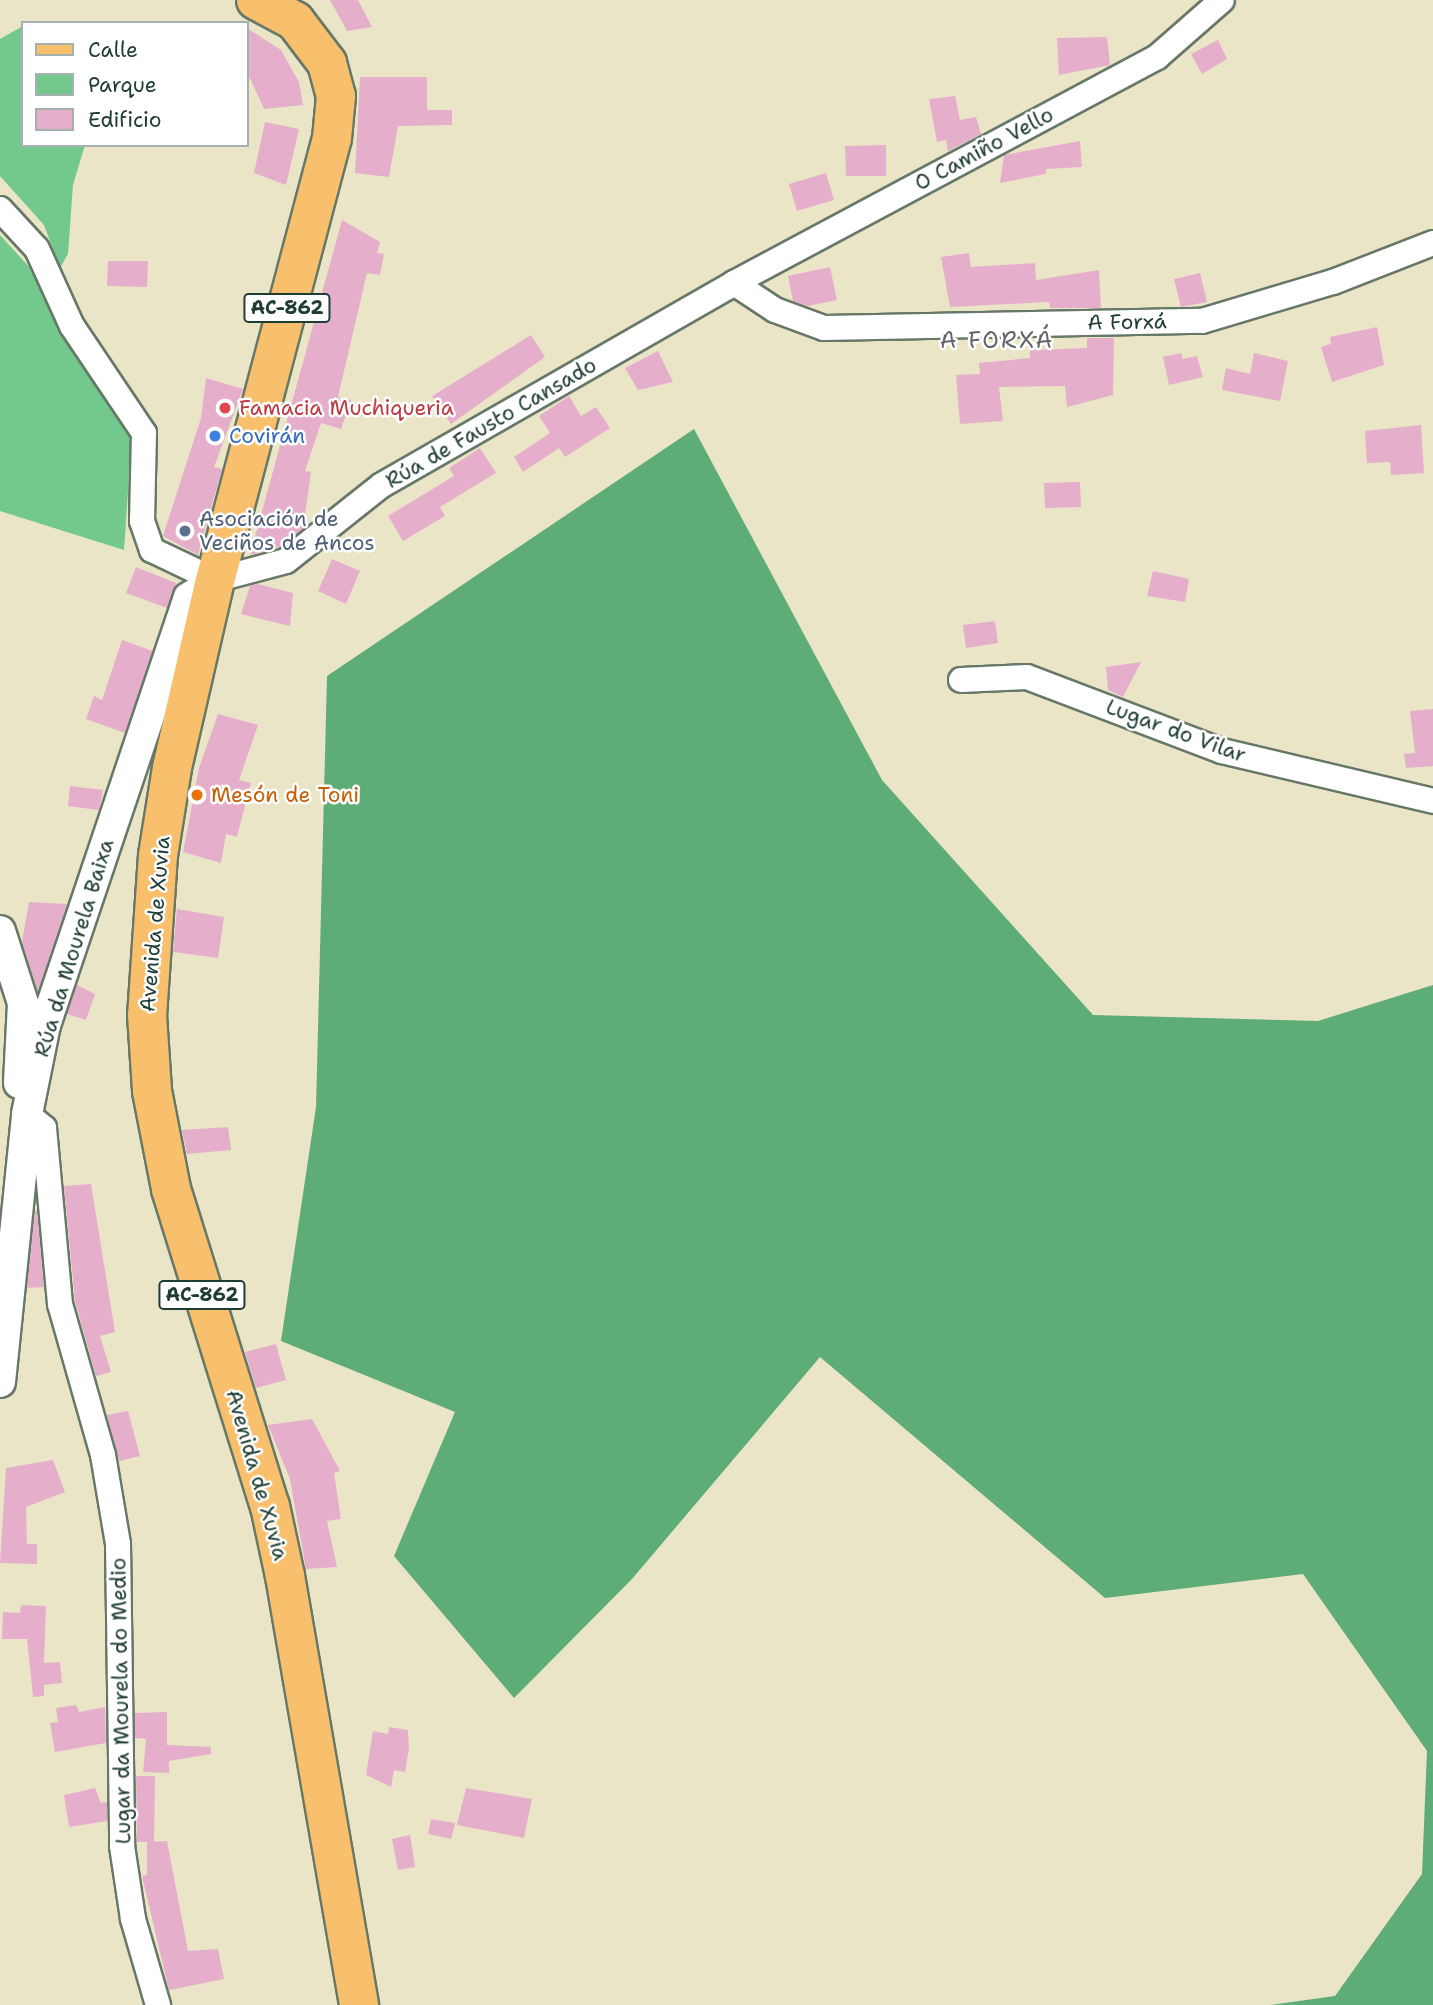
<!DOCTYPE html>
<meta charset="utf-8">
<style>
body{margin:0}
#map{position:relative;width:1433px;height:2005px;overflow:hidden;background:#ebe5c7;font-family:"Shantell Sans",sans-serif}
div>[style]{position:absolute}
.green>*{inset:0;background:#73c88d}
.forest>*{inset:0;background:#5eac78}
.building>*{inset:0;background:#e5afcb}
.roads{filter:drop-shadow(2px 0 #667867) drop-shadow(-2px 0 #667867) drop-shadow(0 2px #667867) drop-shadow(0 -2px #667867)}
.minor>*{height:24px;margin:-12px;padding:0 12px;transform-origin:12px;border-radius:12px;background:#fff}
.tertiary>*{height:30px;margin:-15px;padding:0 15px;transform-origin:15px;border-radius:15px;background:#fff}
.primary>*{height:38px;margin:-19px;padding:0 19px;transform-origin:19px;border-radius:19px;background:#f8bf6c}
.dots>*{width:19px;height:19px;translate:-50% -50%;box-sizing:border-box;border:4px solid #fff;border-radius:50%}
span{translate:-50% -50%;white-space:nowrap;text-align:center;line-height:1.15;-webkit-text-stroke:5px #fff;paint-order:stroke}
.shield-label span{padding:2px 5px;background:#fff;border:2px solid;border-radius:5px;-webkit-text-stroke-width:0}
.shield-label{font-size:19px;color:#1f3d34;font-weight:700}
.street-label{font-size:21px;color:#1f3d34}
.health-label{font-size:21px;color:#be3a42}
.left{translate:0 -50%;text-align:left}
.shop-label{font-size:21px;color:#366cbe}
.service-label{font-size:21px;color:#4e5e75}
.food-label{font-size:21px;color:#c56008}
.neighbourhood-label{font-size:23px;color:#646569;letter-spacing:2px}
.legend{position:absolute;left:21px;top:21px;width:228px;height:126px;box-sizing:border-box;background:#fff;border:2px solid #a5b1ae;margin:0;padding:9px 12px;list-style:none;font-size:21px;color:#1f3d34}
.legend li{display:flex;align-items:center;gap:14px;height:35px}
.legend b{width:35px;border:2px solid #a5b1ae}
</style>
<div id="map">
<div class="green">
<div style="clip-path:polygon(23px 26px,23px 145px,85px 145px,73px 185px,68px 254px,60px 268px,44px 225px,0 176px,0 39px)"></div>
<div style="clip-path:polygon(0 235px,43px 282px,132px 432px,124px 550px,0 511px)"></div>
</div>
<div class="forest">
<div style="clip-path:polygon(694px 429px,882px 780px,1093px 1015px,1318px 1021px,1433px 985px,1433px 2005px,1270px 2005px,1335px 1996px,1422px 1874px,1427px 1751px,1303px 1574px,1105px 1598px,820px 1357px,632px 1579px,514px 1698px,394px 1556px,455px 1412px,281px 1341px,316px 1107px,327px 676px)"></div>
</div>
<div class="building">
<div style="clip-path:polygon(330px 0,358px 0,372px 27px,347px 31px)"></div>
<div style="clip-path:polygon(247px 28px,281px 50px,299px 82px,303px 105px,264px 109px,247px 72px)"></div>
<div style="clip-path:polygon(1107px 37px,1110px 65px,1059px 75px,1057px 38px)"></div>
<div style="clip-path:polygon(1218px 40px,1227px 59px,1202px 74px,1191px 54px)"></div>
<div style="clip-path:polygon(360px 77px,427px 77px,427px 110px,452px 110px,452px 125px,398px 126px,389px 177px,355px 173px)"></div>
<div style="clip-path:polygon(955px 96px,960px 120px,976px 117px,981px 134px,948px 151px,946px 140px,937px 142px,929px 99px)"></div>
<div style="clip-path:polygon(265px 122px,299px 129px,286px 185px,254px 173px)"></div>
<div style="clip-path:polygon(1080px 141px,1082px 167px,1046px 169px,1046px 174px,1000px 183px,1004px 155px)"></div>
<div style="clip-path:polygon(886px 145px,886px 176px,846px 176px,845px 146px)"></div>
<div style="clip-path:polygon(826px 173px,834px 200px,797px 211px,789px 184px)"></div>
<div style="clip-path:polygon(342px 220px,380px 242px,377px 253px,384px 254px,380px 275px,367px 273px,338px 397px,351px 400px,341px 429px,321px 423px,305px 471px,311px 472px,303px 529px,279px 547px,250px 555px)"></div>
<div style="clip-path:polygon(969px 253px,971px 267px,1035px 263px,1036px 280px,1099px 270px,1101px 308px,1050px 308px,1049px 302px,950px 307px,941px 257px)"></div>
<div style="clip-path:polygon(108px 261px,148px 261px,147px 287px,107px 286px)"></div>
<div style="clip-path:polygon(830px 267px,837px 300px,808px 306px,793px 301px,788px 276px)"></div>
<div style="clip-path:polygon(1200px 273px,1207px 302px,1181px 307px,1174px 279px)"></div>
<div style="clip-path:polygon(1377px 327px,1384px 365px,1332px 382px,1321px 347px,1331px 344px,1330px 337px)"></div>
<div style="clip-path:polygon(531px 335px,545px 357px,451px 424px,432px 396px)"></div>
<div style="clip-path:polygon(1087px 338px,1114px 338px,1113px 395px,1067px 407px,1065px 386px,999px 387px,1003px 421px,960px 424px,956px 375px,980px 374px,979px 363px,1030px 358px,1030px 350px,1087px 348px)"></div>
<div style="clip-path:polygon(658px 351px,673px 382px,638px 390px,625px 368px)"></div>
<div style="clip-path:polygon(1181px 353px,1183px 359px,1197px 356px,1203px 377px,1169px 385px,1163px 357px)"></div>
<div style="clip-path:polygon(1254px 353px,1288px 361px,1280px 401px,1222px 390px,1226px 368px,1250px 374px)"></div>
<div style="clip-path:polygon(206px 378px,243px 389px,214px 467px,222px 469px,198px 555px,163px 536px,201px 418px)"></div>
<div style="clip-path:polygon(569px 396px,581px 416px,596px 407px,610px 428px,565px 457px,559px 448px,523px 472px,514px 457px,550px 433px,539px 416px)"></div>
<div style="clip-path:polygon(1421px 425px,1424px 473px,1391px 475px,1390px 462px,1367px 463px,1365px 431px)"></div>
<div style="clip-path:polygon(480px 448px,496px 473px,440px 507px,445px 516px,403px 541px,388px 516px,454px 476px,449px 468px)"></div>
<div style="clip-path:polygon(1080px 482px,1081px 507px,1045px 508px,1044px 483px)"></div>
<div style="clip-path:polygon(332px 559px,360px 571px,346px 604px,318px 591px)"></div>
<div style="clip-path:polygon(136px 567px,176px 583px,167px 608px,126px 593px)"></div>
<div style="clip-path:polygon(1153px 571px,1189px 579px,1185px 602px,1147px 596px)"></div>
<div style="clip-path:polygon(258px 584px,293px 593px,290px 626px,241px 614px,250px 586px)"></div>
<div style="clip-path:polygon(995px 621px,998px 643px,966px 648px,963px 625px)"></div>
<div style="clip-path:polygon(122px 640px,153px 651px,125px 733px,86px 719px,94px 696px,102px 700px)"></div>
<div style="clip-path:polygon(1141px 662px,1123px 697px,1108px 690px,1106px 667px)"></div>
<div style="clip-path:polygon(1433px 709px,1433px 766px,1406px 768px,1404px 754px,1415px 753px,1410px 711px)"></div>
<div style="clip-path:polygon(218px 714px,258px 725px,239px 780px,251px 783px,237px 837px,226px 834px,221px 863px,183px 852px,199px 768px)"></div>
<div style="clip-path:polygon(70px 786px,103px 790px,99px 810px,68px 806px)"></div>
<div style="clip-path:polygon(29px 902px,67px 904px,38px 992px,22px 942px)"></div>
<div style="clip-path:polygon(177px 909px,224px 917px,218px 958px,173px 952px)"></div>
<div style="clip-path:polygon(77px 985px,95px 994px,86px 1020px,67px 1014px)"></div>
<div style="clip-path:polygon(228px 1127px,231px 1150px,187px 1154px,182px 1130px)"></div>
<div style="clip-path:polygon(91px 1184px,115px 1332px,100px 1336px,111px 1372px,96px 1376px,75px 1301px,64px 1186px)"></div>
<div style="clip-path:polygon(35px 1211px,37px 1211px,44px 1287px,27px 1288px)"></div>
<div style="clip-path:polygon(276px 1344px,286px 1380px,256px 1388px,245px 1352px)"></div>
<div style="clip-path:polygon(128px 1411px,140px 1456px,119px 1461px,107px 1415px)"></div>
<div style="clip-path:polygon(312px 1419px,340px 1471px,334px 1473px,341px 1519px,327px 1521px,337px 1567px,306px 1569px,290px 1479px,268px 1425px)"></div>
<div style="clip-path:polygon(53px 1460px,65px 1492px,26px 1507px,27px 1544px,37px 1544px,37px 1564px,0 1563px,6px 1468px)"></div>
<div style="clip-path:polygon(21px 1605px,46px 1606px,44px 1663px,60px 1662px,62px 1683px,44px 1685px,44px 1696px,33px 1697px,27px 1639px,2px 1639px,3px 1612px,20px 1613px)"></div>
<div style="clip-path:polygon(76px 1705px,79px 1712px,105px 1707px,106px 1743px,55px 1752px,50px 1723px,58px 1722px,56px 1708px)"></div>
<div style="clip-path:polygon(167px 1712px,167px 1745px,211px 1747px,211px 1754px,169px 1761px,169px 1773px,143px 1772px,146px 1739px,135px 1738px,135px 1713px)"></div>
<div style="clip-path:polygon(389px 1727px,408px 1730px,409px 1748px,405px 1772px,394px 1770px,391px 1787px,366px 1775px,373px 1731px,388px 1734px)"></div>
<div style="clip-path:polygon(136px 1776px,155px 1776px,154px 1842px,137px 1842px)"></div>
<div style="clip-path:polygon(95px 1788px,101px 1803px,107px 1802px,107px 1821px,69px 1827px,64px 1795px)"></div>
<div style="clip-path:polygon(466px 1788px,532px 1799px,524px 1838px,457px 1825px)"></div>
<div style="clip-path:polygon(431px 1819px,455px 1823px,451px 1839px,428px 1834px)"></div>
<div style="clip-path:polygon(410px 1835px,415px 1867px,398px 1870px,392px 1839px)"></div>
<div style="clip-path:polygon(167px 1841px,188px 1951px,218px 1949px,224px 1979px,169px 1990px,142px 1876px,147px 1875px,147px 1842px)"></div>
</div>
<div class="roads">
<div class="minor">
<div style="left:0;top:209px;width:54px;rotate:47.2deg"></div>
<div style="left:37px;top:249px;width:85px;rotate:65.6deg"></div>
<div style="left:72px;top:326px;width:129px;rotate:56.1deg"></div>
<div style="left:144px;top:433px;width:88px;rotate:91.3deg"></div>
<div style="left:142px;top:521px;width:31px;rotate:71deg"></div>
<div style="left:152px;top:550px;width:70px;rotate:25.5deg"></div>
<div style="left:215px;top:580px;width:73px;rotate:-15deg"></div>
<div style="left:286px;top:561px;width:122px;rotate:-38.4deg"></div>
<div style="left:382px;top:485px;width:406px;rotate:-29.8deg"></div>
<div style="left:734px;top:283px;width:480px;rotate:-28.1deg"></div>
<div style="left:1157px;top:57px;width:86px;rotate:-41.2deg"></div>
<div style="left:734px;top:283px;width:49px;rotate:33.4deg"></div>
<div style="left:775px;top:310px;width:52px;rotate:20.2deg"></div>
<div style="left:824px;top:328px;width:378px;rotate:-1.1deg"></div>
<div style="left:1202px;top:321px;width:137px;rotate:-16.6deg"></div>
<div style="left:1333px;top:282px;width:107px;rotate:-21.3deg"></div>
<div style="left:961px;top:680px;width:66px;rotate:-2.6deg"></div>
<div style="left:1027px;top:677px;width:209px;rotate:20.8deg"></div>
<div style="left:1222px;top:751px;width:217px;rotate:13.3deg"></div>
<div style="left:27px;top:1114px;width:22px;rotate:39deg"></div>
<div style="left:44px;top:1128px;width:177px;rotate:84.8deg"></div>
<div style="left:60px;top:1304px;width:157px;rotate:74.1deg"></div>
<div style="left:103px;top:1455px;width:90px;rotate:80.4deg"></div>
<div style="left:118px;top:1544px;width:302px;rotate:89.2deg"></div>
<div style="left:122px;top:1846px;width:74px;rotate:81.4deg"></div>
<div style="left:133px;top:1919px;width:90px;rotate:73.8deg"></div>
</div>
<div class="tertiary">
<div style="left:0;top:931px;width:76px;rotate:72.3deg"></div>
<div style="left:23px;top:1003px;width:80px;rotate:92.9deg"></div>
<div style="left:0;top:1382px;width:269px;rotate:-84.2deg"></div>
<div style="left:27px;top:1114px;width:91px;rotate:-78.6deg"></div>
<div style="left:45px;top:1025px;width:451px;rotate:-71.4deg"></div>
<div style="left:189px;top:598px;width:32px;rotate:-35deg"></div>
</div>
<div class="primary">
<div style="left:256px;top:0;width:44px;rotate:28.3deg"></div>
<div style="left:295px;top:21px;width:53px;rotate:52.7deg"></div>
<div style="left:327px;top:63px;width:34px;rotate:75deg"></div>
<div style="left:336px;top:96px;width:42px;rotate:95.4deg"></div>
<div style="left:332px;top:138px;width:457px;rotate:104.8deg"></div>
<div style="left:215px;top:580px;width:193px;rotate:102.9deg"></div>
<div style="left:172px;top:768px;width:88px;rotate:99.1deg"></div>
<div style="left:158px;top:855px;width:160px;rotate:93.9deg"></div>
<div style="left:147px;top:1015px;width:76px;rotate:86.2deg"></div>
<div style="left:152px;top:1091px;width:100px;rotate:79deg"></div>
<div style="left:171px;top:1189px;width:332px;rotate:72.7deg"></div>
<div style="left:270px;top:1506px;width:72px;rotate:77.9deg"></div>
<div style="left:285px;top:1576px;width:435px;rotate:80.2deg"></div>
</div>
</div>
<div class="dots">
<div style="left:225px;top:408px;background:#e0444e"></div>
<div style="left:215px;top:436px;background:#3f7fe0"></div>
<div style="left:185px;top:531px;background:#5c6f8a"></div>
<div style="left:197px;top:795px;background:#e8710a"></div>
</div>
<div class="shield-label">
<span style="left:287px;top:308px">AC-862</span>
<span style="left:202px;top:1295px">AC-862</span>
</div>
<div class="street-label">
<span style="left:984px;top:149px;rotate:-28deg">O Camiño Vello</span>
<span style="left:1127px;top:322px;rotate:-1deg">A Forxá</span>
<span style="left:491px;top:423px;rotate:-30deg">Rúa de Fausto Cansado</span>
<span style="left:1176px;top:731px;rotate:20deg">Lugar do Vilar</span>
<span style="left:155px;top:924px;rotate:-85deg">Avenida de Xuvia</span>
<span style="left:74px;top:948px;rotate:-73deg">Rúa da Mourela Baixa</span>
<span style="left:257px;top:1475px;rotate:74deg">Avenida de Xuvia</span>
<span style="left:121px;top:1701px;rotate:-91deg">Lugar da Mourela do Medio</span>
</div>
<div class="health-label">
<span class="left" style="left:239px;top:408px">Famacia Muchiqueria</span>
</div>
<div class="shop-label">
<span class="left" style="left:229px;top:436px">Covirán</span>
</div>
<div class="service-label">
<span class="left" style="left:199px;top:531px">Asociación de<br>Veciños de Ancos</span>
</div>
<div class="food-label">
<span class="left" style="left:211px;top:795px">Mesón de Toni</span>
</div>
<div class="neighbourhood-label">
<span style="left:997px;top:340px">A FORXÁ</span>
</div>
<ul class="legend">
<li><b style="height:9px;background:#f8bf6c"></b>Calle</li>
<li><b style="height:19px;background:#73c88d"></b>Parque</li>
<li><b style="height:19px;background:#e5afcb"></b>Edificio</li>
</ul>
</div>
